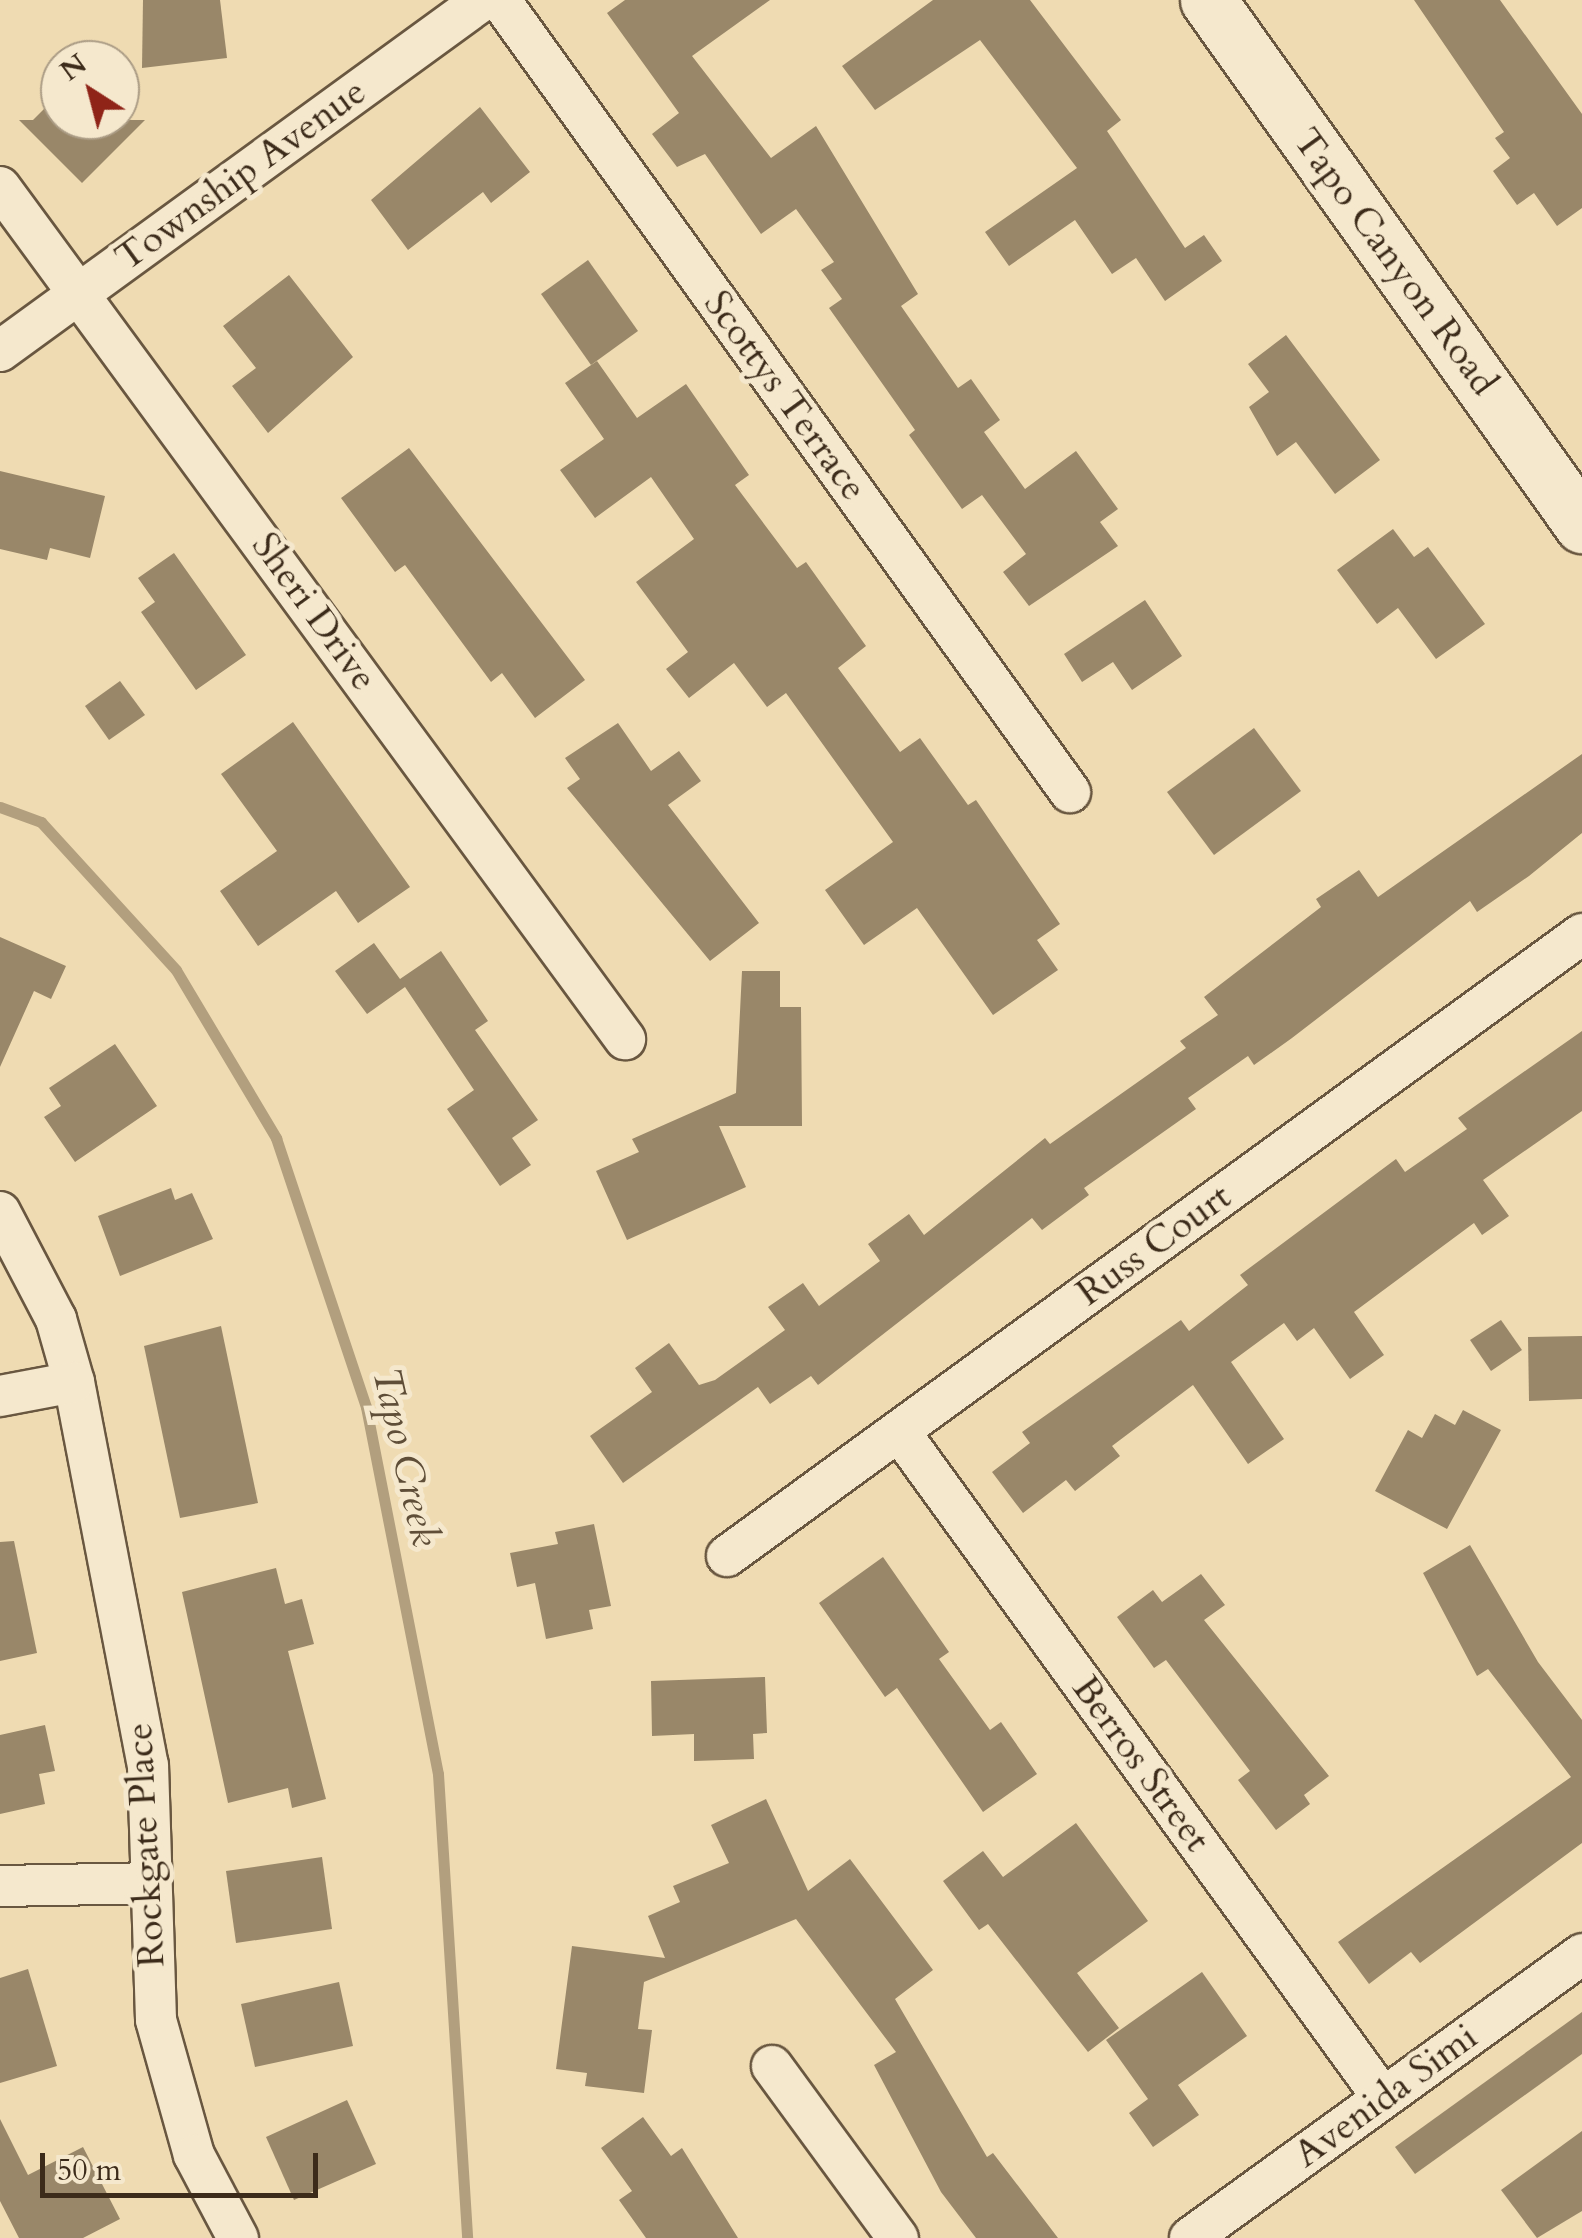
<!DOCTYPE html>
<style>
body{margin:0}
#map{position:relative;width:1582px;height:2238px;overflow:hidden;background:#efdbb2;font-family:Cardo,serif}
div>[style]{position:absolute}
.stream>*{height:11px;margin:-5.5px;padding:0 5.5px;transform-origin:5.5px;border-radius:5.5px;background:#b29f7e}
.building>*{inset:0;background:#998769}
.roads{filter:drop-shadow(2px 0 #695740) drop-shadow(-2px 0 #695740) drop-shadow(0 2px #695740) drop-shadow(0 -2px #695740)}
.street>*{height:40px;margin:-20px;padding:0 20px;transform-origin:20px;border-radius:20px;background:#f5e8cd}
.secondary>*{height:55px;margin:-27.5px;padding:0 27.5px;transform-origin:27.5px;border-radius:27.5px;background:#f5e8cd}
span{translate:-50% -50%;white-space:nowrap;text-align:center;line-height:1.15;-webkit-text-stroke:10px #f5e8cd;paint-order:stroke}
.street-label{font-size:38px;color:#3c2b1a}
.water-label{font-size:40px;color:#5f4e38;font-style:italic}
.north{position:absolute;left:40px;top:40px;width:100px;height:100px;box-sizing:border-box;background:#f5e8cd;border:2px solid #ab9c85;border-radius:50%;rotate:324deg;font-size:28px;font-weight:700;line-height:40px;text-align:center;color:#3c2b1a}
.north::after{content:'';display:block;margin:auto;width:35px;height:45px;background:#8f2418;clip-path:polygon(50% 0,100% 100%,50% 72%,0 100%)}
.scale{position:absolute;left:40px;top:2153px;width:278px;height:45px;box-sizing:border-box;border:5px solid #3c2b1a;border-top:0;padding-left:12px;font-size:30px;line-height:35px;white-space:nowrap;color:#3c2b1a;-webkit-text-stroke:8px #f5e8cd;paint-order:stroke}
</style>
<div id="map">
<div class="stream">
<div style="left:0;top:807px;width:44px;rotate:20.1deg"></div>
<div style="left:41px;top:822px;width:200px;rotate:47.6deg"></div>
<div style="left:176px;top:970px;width:196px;rotate:59.2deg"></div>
<div style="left:276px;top:1138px;width:284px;rotate:71.5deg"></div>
<div style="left:366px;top:1407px;width:374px;rotate:78.9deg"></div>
<div style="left:438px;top:1774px;width:465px;rotate:86.4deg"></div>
</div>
<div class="building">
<div style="clip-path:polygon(143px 0,220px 0,227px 58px,142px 68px)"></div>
<div style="clip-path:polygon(625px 0,770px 0,692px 56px,771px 158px,816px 126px,918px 294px,901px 306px,958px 388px,971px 379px,1000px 420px,984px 432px,1025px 489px,1076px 451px,1118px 509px,1100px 522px,1118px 546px,1029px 606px,1003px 572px,1026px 554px,982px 495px,962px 509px,909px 435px,915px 430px,829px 308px,842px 299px,821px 270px,834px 262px,796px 209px,761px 234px,705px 154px,677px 167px,652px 134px,679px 113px,607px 13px)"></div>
<div style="clip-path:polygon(933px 0,1030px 0,1121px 120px,1107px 131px,1185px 248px,1204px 235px,1222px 261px,1165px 301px,1136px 258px,1112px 274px,1075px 220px,1009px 266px,985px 232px,1077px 168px,980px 40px,875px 110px,842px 66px)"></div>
<div style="clip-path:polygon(1414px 0,1500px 0,1582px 114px,1582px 208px,1557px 226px,1534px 193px,1517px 205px,1493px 171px,1510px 158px,1495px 138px,1504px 132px)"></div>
<div style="clip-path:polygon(60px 93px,60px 120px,145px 120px,82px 183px,19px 120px,33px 120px)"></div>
<div style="clip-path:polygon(480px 107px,530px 172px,491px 203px,483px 192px,408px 250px,371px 200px)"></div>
<div style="clip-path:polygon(588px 260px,638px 331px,591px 365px,541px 294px)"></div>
<div style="clip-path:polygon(289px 275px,353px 357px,268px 433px,232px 386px,256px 368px,223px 326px)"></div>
<div style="clip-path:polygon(1286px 335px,1380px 460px,1335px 494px,1296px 442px,1277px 456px,1249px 407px,1269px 392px,1248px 364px)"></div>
<div style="clip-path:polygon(597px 361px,637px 418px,686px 384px,749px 475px,735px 485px,797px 568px,806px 562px,866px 646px,838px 668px,900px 752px,920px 738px,968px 805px,976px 800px,1060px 924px,1037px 940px,1058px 970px,993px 1015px,917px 908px,864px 945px,825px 890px,893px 842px,786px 693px,767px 707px,734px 663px,689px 698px,666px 669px,688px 652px,636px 582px,694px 539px,651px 477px,595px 518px,560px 470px,604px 439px,565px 383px)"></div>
<div style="clip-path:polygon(409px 448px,585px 680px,535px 718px,502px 673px,491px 682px,405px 565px,395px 572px,341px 498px)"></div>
<div style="clip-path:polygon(0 471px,105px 496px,90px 558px,50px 548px,47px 560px,0 549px)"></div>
<div style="clip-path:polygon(1393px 529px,1414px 557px,1428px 547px,1485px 624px,1436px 659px,1398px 608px,1377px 624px,1337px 570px)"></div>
<div style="clip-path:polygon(174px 553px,246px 655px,196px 690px,141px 612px,155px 602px,138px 578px)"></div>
<div style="clip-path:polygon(1145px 600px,1182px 656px,1132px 690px,1113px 662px,1082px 682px,1064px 654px)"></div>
<div style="clip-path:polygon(120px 681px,145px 715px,109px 740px,85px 706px)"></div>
<div style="clip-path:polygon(293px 722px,410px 887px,358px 923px,336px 891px,258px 946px,220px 891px,277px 851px,221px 774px)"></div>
<div style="clip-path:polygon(618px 723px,651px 771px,679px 751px,701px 781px,668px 805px,759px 923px,710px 961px,567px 788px,580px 779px,565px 758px)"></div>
<div style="clip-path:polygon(1254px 728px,1301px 791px,1214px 855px,1167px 792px)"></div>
<div style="clip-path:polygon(1582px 754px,1582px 833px,1529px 876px,1477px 912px,1470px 901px,1292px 1038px,1254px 1065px,1248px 1056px,1188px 1098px,1196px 1109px,1084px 1188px,1089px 1195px,1042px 1230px,1032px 1218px,818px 1385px,811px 1376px,770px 1404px,758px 1387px,623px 1483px,590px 1436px,652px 1392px,635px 1368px,669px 1343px,699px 1385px,715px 1380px,785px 1330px,768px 1307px,803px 1283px,819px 1306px,880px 1261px,868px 1244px,909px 1214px,924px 1235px,1045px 1138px,1050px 1144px,1186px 1048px,1180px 1041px,1218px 1015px,1204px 997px,1321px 907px,1316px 899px,1359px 870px,1378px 897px)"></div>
<div style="clip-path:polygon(0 937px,66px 966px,51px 999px,34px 991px,0 1067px)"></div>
<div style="clip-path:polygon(374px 943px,400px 979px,441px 951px,488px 1021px,475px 1030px,538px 1120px,512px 1138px,531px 1165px,500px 1186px,447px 1109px,474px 1090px,405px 987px,367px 1014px,335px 971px)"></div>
<div style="clip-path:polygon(742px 971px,780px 971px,780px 1007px,801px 1007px,802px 1126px,719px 1126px,746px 1187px,627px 1240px,596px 1171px,639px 1152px,632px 1139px,736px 1093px)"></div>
<div style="clip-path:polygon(1582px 1031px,1582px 1111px,1483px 1180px,1509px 1216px,1482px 1235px,1474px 1223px,1354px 1312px,1384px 1355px,1350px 1379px,1314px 1328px,1297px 1341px,1284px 1323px,1231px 1362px,1284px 1439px,1248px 1464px,1193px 1385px,1112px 1446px,1120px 1456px,1075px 1491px,1066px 1480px,1023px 1513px,992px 1472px,1030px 1443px,1022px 1432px,1181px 1320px,1189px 1331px,1248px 1285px,1240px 1275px,1396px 1159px,1405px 1172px,1467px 1129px,1458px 1118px)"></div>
<div style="clip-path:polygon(115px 1044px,157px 1106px,75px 1162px,44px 1117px,61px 1106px,49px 1088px)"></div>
<div style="clip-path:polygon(171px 1188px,175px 1200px,192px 1193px,213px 1239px,120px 1276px,98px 1216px)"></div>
<div style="clip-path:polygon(1501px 1320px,1522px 1350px,1491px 1371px,1470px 1340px)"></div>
<div style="clip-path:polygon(221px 1326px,258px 1503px,180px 1518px,144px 1346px)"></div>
<div style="clip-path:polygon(1582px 1336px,1582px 1399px,1529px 1401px,1528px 1337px)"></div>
<div style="clip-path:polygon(1463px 1410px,1501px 1430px,1447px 1529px,1375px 1491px,1408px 1430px,1422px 1438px,1435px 1414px,1455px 1425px)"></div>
<div style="clip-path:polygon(594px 1524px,611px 1606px,589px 1610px,593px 1629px,546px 1639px,535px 1583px,517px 1587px,510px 1553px,558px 1544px,555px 1532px)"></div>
<div style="clip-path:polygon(14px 1541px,37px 1653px,0 1661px,0 1542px)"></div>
<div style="clip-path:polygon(1470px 1545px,1538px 1662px,1582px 1720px,1582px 1843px,1420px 1963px,1411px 1952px,1369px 1984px,1338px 1942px,1571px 1777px,1488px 1669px,1477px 1676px,1423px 1573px)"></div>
<div style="clip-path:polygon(883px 1557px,949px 1652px,939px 1659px,990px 1730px,1001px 1722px,1037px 1774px,983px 1812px,897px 1688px,885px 1697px,819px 1603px)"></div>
<div style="clip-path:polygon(276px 1568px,285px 1604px,302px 1599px,314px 1644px,288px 1651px,326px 1799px,292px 1808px,288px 1788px,228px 1803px,182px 1592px)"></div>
<div style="clip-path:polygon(1201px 1574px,1225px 1605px,1204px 1620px,1329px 1776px,1304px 1795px,1310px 1804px,1276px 1830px,1238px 1780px,1250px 1771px,1166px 1660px,1154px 1668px,1117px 1617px,1153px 1590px,1162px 1602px)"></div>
<div style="clip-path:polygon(765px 1677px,767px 1733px,753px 1734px,754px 1759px,694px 1761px,694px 1734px,652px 1736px,651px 1681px)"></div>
<div style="clip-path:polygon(45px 1725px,55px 1771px,39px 1774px,45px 1804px,0 1814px,0 1735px)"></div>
<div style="clip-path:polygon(766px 1799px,808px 1891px,850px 1859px,933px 1970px,895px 1999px,987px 2157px,993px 2153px,1058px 2238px,976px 2238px,941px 2192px,874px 2065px,896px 2052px,796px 1919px,644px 1982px,638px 2029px,652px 2030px,644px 2093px,585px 2086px,587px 2073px,556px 2069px,572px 1946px,665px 1958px,648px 1916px,680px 1902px,673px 1886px,729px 1863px,711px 1825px)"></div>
<div style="clip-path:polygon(1076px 1823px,1148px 1921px,1077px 1973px,1119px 2028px,1088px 2052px,988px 1924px,979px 1930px,943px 1881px,983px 1851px,1003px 1877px)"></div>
<div style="clip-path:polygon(322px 1857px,332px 1929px,236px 1943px,226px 1871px)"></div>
<div style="clip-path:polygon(28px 1969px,57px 2066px,0 2083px,0 1978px)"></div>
<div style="clip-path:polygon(1202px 1972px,1247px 2036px,1178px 2085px,1199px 2115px,1153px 2147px,1129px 2113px,1148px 2099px,1106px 2040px)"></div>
<div style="clip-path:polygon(339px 1982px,353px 2046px,255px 2067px,241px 2004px)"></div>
<div style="clip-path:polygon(1582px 2012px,1582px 2054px,1415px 2174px,1395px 2147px)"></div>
<div style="clip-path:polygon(347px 2100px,376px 2164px,294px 2200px,266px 2137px)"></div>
<div style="clip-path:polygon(643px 2117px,671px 2156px,682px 2148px,738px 2238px,646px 2238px,619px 2200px,632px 2191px,601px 2148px)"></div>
<div style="clip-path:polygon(0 2119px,28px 2175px,83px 2147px,120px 2219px,83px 2238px,19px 2238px,0 2201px)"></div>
<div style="clip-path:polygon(1582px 2131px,1582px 2211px,1537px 2238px,1501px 2190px)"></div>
</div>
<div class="roads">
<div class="street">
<div style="left:500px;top:0;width:976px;rotate:54.26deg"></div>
<div style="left:0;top:187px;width:1057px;rotate:53.74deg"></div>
<div style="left:0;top:351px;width:597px;rotate:-36.01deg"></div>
<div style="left:0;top:1212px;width:121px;rotate:62.4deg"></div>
<div style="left:56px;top:1319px;width:66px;rotate:74.1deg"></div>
<div style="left:74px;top:1382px;width:390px;rotate:79.1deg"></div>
<div style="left:148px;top:1765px;width:255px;rotate:88.2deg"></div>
<div style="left:156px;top:2020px;width:140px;rotate:74.3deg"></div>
<div style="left:194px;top:2155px;width:94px;rotate:62.1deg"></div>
<div style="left:0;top:1396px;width:75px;rotate:-10.7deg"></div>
<div style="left:899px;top:1431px;width:824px;rotate:54.03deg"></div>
<div style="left:727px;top:1556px;width:1057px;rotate:-36.04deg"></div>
<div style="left:0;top:1886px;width:150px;rotate:-1.1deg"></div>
<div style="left:772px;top:2066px;width:213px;rotate:53.8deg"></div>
<div style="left:1190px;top:2238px;width:484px;rotate:-35.9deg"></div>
</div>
<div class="secondary">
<div style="left:1208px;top:0;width:645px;rotate:54.53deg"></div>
</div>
</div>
<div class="street-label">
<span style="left:241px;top:175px;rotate:-36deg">Township Avenue</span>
<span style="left:1395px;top:262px;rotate:54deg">Tapo Canyon Road</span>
<span style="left:785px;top:396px;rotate:54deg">Scottys Terrace</span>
<span style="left:314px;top:612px;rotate:54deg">Sheri Drive</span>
<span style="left:1154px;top:1245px;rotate:-36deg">Russ Court</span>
<span style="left:1141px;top:1764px;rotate:54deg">Berros Street</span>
<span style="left:146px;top:1845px;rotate:-93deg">Rockgate Place</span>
<span style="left:1386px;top:2096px;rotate:-36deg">Avenida Simi</span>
</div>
<div class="water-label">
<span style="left:405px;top:1457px;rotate:77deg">Tapo Creek</span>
</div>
<div class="north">N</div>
<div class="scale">50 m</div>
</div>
